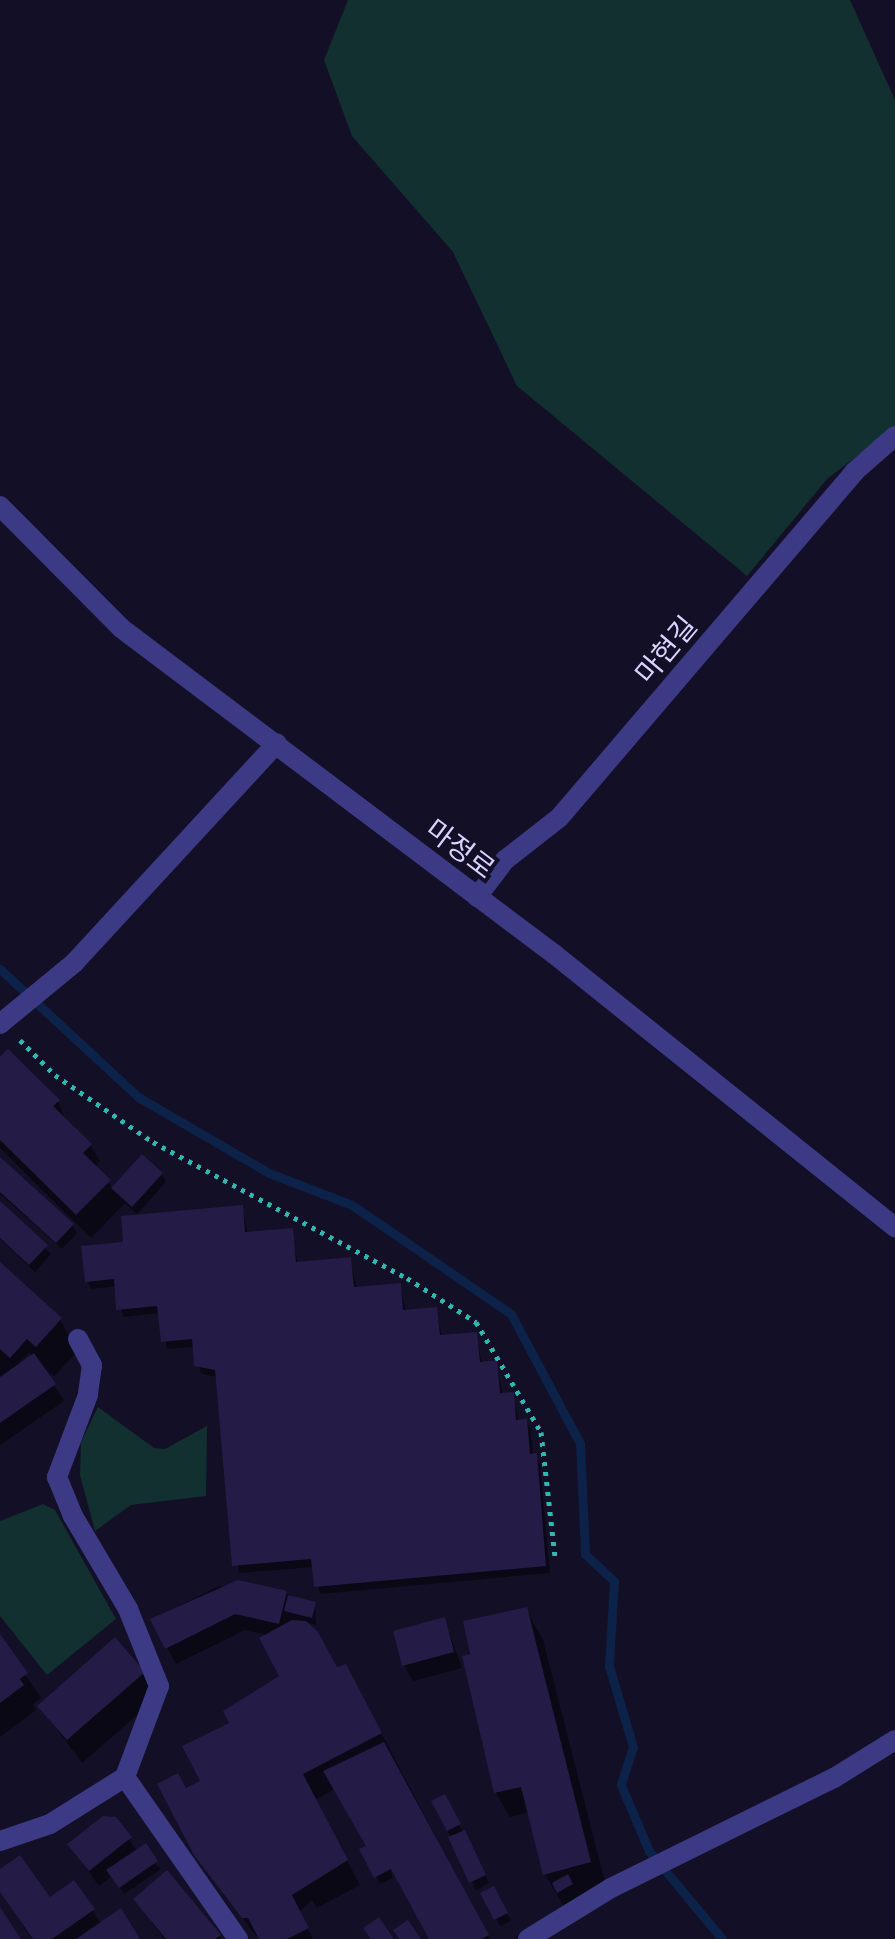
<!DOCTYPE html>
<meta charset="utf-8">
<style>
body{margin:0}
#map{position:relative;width:895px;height:1939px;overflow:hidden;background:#130f26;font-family:Manrope,"Noto Sans KR",sans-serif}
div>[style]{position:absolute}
.green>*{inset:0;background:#12302f}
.shadow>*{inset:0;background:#0007}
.stream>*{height:9px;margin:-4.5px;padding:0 4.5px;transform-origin:4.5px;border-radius:4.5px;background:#0c2248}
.building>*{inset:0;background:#241b47}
.path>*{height:5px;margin-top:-2.5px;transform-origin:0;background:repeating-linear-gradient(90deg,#2fb8b0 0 4px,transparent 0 10px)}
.minor>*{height:20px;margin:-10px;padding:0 10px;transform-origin:10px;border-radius:10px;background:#3d3a85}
span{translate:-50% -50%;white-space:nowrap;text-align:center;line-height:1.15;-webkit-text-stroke:8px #130f26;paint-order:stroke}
.street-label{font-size:28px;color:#d9d4ff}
</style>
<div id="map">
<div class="green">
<div style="clip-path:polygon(348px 0,850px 0,895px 100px,895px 427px,827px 479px,747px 576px,517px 386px,453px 252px,352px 136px,324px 60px)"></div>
<div style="clip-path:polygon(98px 1407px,154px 1448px,165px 1449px,207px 1426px,206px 1496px,131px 1505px,95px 1531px,80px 1475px,81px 1442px)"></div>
<div style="clip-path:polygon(43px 1504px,55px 1510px,116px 1619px,47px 1675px,0 1616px,0 1521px)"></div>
</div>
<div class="shadow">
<div style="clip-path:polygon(0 1060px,58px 1101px,65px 1120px,90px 1145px,100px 1161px,95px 1167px,113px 1188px,162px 1174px,166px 1182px,137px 1214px,125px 1203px,91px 1238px,0 1148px)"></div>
<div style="clip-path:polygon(0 1159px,72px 1225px,77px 1233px,62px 1249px,0 1194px)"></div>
<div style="clip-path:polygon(0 1203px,51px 1254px,35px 1272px,0 1239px)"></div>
<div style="clip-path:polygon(242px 1207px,248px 1234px,291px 1230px,298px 1264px,350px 1259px,357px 1289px,400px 1285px,406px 1312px,436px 1309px,442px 1337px,476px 1334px,482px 1364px,496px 1363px,503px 1395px,513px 1394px,519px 1422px,526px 1421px,530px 1428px,533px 1456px,540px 1463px,550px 1573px,320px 1594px,314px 1567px,239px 1573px,218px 1377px,201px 1374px,195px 1347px,167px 1349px,160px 1313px,123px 1317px,116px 1286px,91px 1289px,87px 1281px,126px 1243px)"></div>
<div style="clip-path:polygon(evenodd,0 1265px,60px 1320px,78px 1351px,54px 1376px,43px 1368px,64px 1401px,0 1445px,0 1265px,29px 1353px,33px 1356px,19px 1366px,18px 1364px,29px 1353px)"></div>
<div style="clip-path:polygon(219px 1586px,285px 1593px,315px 1604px,316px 1625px,304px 1622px,337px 1671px,359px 1691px,490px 1939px,431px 1939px,388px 1860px,393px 1878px,380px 1884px,362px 1850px,369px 1847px,336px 1788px,315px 1800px,360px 1885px,317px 1908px,312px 1900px,299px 1912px,313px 1939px,261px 1939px,254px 1934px,202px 1859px,186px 1791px,204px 1781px,232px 1724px,254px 1697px,252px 1693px,281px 1677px,268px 1635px,245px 1630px,176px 1664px,152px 1619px)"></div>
<div style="clip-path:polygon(526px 1609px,543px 1640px,608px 1894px,563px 1905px,545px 1874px,530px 1812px,510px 1817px,496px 1793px,464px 1657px)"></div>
<div style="clip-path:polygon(444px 1619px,462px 1668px,413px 1681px,404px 1665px)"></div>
<div style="clip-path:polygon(0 1637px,41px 1698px,33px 1704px,36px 1710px,0 1737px)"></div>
<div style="clip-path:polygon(144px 1673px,158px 1697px,82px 1763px,40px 1706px)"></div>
<div style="clip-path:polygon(444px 1796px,489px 1883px,476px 1890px,434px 1802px)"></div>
<div style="clip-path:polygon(115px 1819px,137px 1851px,161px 1869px,124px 1894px,112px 1876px,99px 1886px,70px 1845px)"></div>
<div style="clip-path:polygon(0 1871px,49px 1900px,74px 1883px,101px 1924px,120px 1910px,140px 1939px,32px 1939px,0 1891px)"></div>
<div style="clip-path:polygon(493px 1888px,511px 1921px,500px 1926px,483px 1893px)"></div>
<div style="clip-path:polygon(135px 1899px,219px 1936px,221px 1939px,164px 1939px)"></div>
</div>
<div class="stream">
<div style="left:0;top:969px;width:188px;rotate:42.8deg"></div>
<div style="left:138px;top:1097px;width:151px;rotate:30.1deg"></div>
<div style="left:269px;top:1173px;width:89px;rotate:21.1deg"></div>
<div style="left:352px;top:1205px;width:193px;rotate:34.4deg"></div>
<div style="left:511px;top:1314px;width:146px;rotate:61.9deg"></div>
<div style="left:580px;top:1443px;width:111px;rotate:87.4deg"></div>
<div style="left:585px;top:1554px;width:40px;rotate:43deg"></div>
<div style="left:614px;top:1581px;width:85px;rotate:93.4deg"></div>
<div style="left:609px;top:1666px;width:84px;rotate:73.5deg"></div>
<div style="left:633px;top:1747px;width:40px;rotate:108deg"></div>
<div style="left:621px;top:1785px;width:72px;rotate:67deg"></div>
<div style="left:649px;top:1851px;width:114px;rotate:50.3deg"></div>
</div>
<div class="building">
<div style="clip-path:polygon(8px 1049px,60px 1100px,53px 1106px,92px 1144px,83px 1153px,111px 1180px,76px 1215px,0 1140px,0 1057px)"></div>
<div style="clip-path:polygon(142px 1154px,163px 1173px,132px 1207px,111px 1188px)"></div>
<div style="clip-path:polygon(0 1157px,74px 1224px,56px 1243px,0 1192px)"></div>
<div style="clip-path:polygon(0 1201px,48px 1245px,29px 1265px,0 1238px)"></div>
<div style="clip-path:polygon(243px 1205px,245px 1232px,293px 1228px,296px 1262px,351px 1257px,354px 1287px,401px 1283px,403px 1310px,437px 1307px,440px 1335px,477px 1332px,480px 1362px,497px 1360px,500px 1393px,514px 1392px,516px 1420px,527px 1419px,530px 1454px,537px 1453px,546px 1566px,314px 1587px,311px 1559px,232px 1566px,215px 1370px,194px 1366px,192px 1339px,161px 1342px,157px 1306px,116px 1310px,114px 1279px,85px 1282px,81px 1246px,123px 1242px,121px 1216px)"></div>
<div style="clip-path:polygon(0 1262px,62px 1318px,36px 1347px,27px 1339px,10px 1358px,0 1349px)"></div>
<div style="clip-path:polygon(34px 1353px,56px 1384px,0 1423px,0 1377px)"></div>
<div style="clip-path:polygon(238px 1580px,287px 1591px,279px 1624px,235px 1614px,165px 1649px,150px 1619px)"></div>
<div style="clip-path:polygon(288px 1595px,316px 1602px,312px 1618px,284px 1611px)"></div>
<div style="clip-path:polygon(527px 1607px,591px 1862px,543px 1875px,521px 1787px,494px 1793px,462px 1656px,470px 1654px,463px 1621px)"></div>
<div style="clip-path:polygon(445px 1617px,454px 1652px,402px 1666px,393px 1631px)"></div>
<div style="clip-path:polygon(292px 1620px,306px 1621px,318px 1632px,337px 1667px,346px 1664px,382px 1733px,303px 1774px,348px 1860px,292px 1895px,309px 1928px,287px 1939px,259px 1939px,248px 1918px,242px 1918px,194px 1855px,157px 1784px,178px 1773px,186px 1788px,200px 1781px,182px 1746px,229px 1723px,223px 1711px,279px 1676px,259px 1638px)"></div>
<div style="clip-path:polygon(0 1634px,28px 1673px,20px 1679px,24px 1685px,0 1703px)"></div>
<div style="clip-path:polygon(115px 1637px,145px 1672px,67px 1740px,37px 1706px)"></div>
<div style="clip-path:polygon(384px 1742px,489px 1935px,482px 1939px,429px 1939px,391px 1869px,374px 1878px,359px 1849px,366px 1846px,323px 1771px)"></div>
<div style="clip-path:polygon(445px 1794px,461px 1824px,447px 1831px,431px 1801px)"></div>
<div style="clip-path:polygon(103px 1816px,116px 1817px,132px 1837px,89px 1871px,67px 1844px)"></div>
<div style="clip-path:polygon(465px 1830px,486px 1875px,469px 1883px,448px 1837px)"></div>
<div style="clip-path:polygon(146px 1843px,158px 1861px,119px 1888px,106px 1870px)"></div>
<div style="clip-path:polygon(20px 1855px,50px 1897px,74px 1880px,95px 1909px,52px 1939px,33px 1939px,0 1892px,0 1869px)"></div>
<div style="clip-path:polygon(167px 1870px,221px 1935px,215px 1939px,166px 1939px,133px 1899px)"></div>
<div style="clip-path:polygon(568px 1874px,573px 1884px,557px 1893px,552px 1883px)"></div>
<div style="clip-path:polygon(494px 1886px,508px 1913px,494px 1920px,480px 1893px)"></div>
<div style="clip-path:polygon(0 1907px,21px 1939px,0 1939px)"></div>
<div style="clip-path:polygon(121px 1908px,140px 1939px,76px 1939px)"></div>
<div style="clip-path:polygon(379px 1917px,387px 1929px,394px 1939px,371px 1939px,363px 1928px)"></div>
<div style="clip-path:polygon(408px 1920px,421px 1939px,399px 1939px,393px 1930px)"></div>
</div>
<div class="path">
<div style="left:20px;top:1040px;width:49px;rotate:45deg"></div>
<div style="left:55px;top:1075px;width:119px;rotate:34.4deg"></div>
<div style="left:153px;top:1142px;width:288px;rotate:28.2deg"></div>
<div style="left:407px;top:1278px;width:82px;rotate:32.5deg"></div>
<div style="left:476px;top:1322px;width:128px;rotate:59.4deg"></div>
<div style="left:541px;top:1432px;width:125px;rotate:83.6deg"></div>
</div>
<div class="minor">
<div style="left:0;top:506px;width:172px;rotate:45.2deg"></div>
<div style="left:121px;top:628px;width:542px;rotate:36.98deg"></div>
<div style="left:554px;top:954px;width:437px;rotate:38.7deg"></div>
<div style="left:477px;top:897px;width:46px;rotate:-52.9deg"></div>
<div style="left:505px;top:860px;width:68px;rotate:-37.9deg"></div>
<div style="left:559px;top:818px;width:455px;rotate:-49.5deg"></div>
<div style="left:854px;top:472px;width:55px;rotate:-41.3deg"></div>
<div style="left:0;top:1024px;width:96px;rotate:-39.5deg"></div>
<div style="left:74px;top:963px;width:299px;rotate:-47.3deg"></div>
<div style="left:78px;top:1339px;width:30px;rotate:62deg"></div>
<div style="left:92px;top:1365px;width:30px;rotate:98deg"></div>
<div style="left:88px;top:1395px;width:88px;rotate:110.7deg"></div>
<div style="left:57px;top:1477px;width:42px;rotate:67.7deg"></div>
<div style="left:73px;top:1516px;width:108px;rotate:59.4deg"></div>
<div style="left:128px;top:1609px;width:83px;rotate:68.1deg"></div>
<div style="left:159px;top:1686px;width:97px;rotate:110.5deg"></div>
<div style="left:0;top:1841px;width:53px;rotate:-18.8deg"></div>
<div style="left:50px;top:1824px;width:89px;rotate:-32.1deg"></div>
<div style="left:125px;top:1777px;width:198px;rotate:55.1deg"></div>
<div style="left:528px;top:1939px;width:97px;rotate:-31.6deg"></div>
<div style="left:611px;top:1888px;width:249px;rotate:-26.3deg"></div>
<div style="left:834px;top:1778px;width:72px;rotate:-31.9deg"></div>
</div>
<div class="street-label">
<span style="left:665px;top:649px;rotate:-50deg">마현길</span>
<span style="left:461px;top:848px;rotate:37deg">마정로</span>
</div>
</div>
